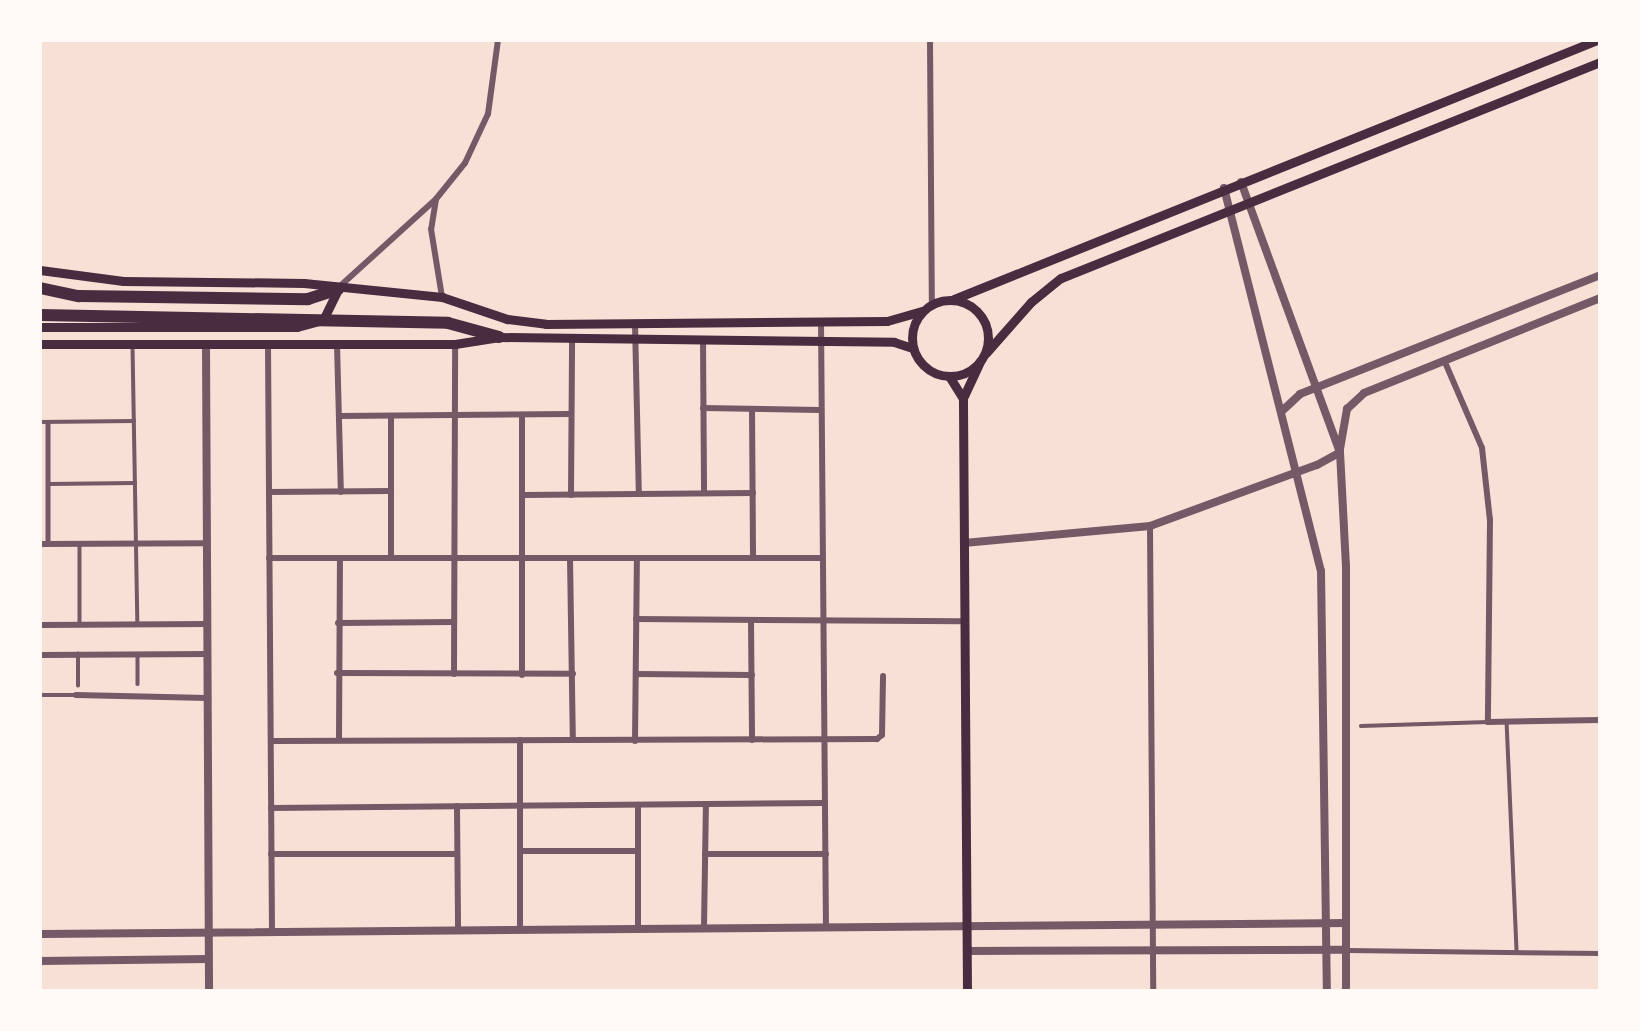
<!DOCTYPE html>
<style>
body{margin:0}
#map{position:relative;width:1640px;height:1031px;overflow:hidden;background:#f7e1d7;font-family:"Work Sans",sans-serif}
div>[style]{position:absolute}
.service>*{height:3.5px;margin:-1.75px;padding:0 1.75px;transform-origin:1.75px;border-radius:1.75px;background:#755966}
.pedestrian>*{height:4.5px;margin:-2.25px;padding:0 2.25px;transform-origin:2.25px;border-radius:2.25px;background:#755966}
.minor>*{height:6px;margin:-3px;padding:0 3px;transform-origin:3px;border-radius:3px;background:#755966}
.tertiary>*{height:8px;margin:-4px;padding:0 4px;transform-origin:4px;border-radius:4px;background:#755966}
.secondary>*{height:9px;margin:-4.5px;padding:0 4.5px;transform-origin:4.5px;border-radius:4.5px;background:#4a2c40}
.secondary>.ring{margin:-4.5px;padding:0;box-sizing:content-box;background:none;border:9px solid #4a2c40;border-radius:50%}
.motorway>*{height:12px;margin:-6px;padding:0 6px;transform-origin:6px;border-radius:6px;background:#4a2c40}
span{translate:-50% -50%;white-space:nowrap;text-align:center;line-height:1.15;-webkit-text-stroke:7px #fffaf5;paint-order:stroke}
.frame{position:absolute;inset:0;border:42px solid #fffaf5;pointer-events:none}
</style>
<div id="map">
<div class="service">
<div style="left:133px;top:346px;width:278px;rotate:89deg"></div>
<div style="left:40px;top:422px;width:94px;rotate:-0.6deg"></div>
<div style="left:48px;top:484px;width:87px;rotate:-0.7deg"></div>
<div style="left:80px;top:544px;width:81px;rotate:90deg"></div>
<div style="left:138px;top:654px;width:30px;rotate:90deg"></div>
<div style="left:78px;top:686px;width:32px;rotate:-90deg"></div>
<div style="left:40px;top:695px;width:36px"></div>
<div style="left:1507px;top:721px;width:230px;rotate:87.5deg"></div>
<div style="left:1361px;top:726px;width:127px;rotate:-1.8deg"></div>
</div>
<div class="pedestrian">
<div style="left:48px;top:422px;width:122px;rotate:90deg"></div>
<div style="left:1347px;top:950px;width:253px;rotate:0.7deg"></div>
</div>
<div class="minor">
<div style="left:930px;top:40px;width:264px;rotate:89.6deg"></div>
<div style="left:436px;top:199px;width:30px;rotate:99deg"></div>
<div style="left:431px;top:229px;width:69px;rotate:80.8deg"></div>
<div style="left:339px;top:287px;width:131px;rotate:-42.2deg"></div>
<div style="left:436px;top:199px;width:46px;rotate:-51.1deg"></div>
<div style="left:465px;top:163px;width:54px;rotate:-64.9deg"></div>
<div style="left:488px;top:114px;width:75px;rotate:-82.3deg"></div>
<div style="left:821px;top:321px;width:604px;rotate:89.53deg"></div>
<div style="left:635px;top:324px;width:170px;rotate:88.7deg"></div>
<div style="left:703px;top:340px;width:153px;rotate:89.6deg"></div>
<div style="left:268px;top:344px;width:587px;rotate:89.61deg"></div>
<div style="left:337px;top:344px;width:148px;rotate:88.5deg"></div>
<div style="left:1444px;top:360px;width:96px;rotate:66.6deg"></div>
<div style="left:1482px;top:448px;width:72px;rotate:83.7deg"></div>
<div style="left:1490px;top:520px;width:202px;rotate:90.6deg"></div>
<div style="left:1488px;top:722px;width:112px;rotate:-1deg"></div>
<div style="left:703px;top:408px;width:116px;rotate:1deg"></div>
<div style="left:752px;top:409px;width:149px;rotate:89.6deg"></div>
<div style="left:339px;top:416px;width:231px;rotate:-0.5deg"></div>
<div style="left:391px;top:416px;width:142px;rotate:90deg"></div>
<div style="left:269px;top:492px;width:122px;rotate:-0.5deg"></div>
<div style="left:523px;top:495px;width:230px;rotate:-0.5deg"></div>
<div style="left:571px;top:495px;width:157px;rotate:-89.6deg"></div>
<div style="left:1150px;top:526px;width:465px;rotate:89.6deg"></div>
<div style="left:40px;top:544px;width:167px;rotate:-0.3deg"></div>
<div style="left:269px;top:558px;width:553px"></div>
<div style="left:570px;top:558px;width:181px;rotate:89.1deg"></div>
<div style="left:636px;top:619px;width:327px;rotate:0.4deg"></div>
<div style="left:751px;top:620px;width:120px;rotate:89.5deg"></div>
<div style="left:338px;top:623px;width:115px;rotate:-0.5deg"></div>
<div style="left:40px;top:625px;width:168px;rotate:-0.3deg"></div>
<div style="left:40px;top:655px;width:168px;rotate:-0.3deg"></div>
<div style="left:337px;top:673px;width:236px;rotate:0.2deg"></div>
<div style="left:454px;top:674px;width:330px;rotate:-89.8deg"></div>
<div style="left:636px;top:674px;width:116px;rotate:0.5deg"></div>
<div style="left:522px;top:675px;width:260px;rotate:-90deg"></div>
<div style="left:76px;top:695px;width:132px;rotate:1.3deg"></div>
<div style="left:339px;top:740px;width:182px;rotate:-89.7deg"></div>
<div style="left:520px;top:740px;width:189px;rotate:90deg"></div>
<div style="left:272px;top:741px;width:605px;rotate:-0.19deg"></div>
<div style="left:877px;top:739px;width:6px;rotate:-39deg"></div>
<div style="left:882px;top:735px;width:59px;rotate:-89deg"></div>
<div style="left:635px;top:741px;width:183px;rotate:-89.4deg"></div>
<div style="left:638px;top:805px;width:123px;rotate:90deg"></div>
<div style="left:457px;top:806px;width:123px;rotate:89.5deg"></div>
<div style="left:271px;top:808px;width:553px;rotate:-0.52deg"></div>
<div style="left:520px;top:851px;width:118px"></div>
<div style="left:271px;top:854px;width:186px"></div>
<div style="left:705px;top:854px;width:121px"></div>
<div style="left:704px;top:927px;width:123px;rotate:-89.1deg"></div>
</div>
<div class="tertiary">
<div style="left:1241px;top:182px;width:288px;rotate:69.9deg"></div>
<div style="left:1340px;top:452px;width:114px;rotate:87deg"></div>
<div style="left:1346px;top:566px;width:425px;rotate:90deg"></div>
<div style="left:1224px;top:188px;width:395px;rotate:75.8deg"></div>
<div style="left:1321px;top:571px;width:420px;rotate:89.2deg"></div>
<div style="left:206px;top:344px;width:647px;rotate:89.73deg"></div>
<div style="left:1282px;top:411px;width:25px;rotate:-43deg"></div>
<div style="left:1300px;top:394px;width:323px;rotate:-21.6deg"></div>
<div style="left:1340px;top:449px;width:41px;rotate:-80.1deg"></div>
<div style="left:1347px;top:409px;width:23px;rotate:-43deg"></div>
<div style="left:1364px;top:393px;width:254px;rotate:-21.9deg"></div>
<div style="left:964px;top:543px;width:187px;rotate:-5.2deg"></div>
<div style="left:1150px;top:526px;width:178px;rotate:-20.1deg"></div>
<div style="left:1317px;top:465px;width:26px;rotate:-29deg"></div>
<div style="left:40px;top:934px;width:1306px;rotate:-0.48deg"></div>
<div style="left:967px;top:951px;width:379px;rotate:-0.2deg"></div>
<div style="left:40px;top:961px;width:168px;rotate:-0.7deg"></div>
</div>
<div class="secondary">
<div style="left:40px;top:270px;width:84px;rotate:7.5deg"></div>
<div style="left:123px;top:281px;width:181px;rotate:0.6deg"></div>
<div style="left:304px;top:283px;width:139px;rotate:5.8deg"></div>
<div style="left:442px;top:297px;width:69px;rotate:18.7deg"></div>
<div style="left:507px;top:319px;width:39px;rotate:7deg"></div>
<div style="left:546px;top:324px;width:341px;rotate:-0.5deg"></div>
<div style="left:887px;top:321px;width:36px;rotate:-16deg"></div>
<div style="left:954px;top:299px;width:693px;rotate:-21.94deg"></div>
<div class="ring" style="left:912px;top:300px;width:67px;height:67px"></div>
<div style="left:40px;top:327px;width:257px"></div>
<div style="left:297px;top:327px;width:27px;rotate:-15deg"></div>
<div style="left:323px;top:320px;width:34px;rotate:-64deg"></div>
<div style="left:40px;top:344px;width:415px"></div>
<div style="left:455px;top:344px;width:45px;rotate:-9deg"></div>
<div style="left:499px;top:337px;width:395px;rotate:0.7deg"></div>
<div style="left:894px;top:342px;width:20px;rotate:18deg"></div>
<div style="left:986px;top:353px;width:68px;rotate:-48.6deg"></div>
<div style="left:1031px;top:302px;width:38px;rotate:-39deg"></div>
<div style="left:1061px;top:278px;width:581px;rotate:-21.84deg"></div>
<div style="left:949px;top:376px;width:26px;rotate:58deg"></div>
<div style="left:967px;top:991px;width:593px;rotate:-90.39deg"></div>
<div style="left:963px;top:398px;width:40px;rotate:-65deg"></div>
</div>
<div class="motorway">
<div style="left:40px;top:288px;width:40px;rotate:12deg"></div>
<div style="left:79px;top:296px;width:229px;rotate:0.8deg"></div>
<div style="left:308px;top:299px;width:32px;rotate:-18deg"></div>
<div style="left:40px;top:315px;width:408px;rotate:1.1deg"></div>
<div style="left:448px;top:323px;width:53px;rotate:15.4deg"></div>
</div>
<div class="frame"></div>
</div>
